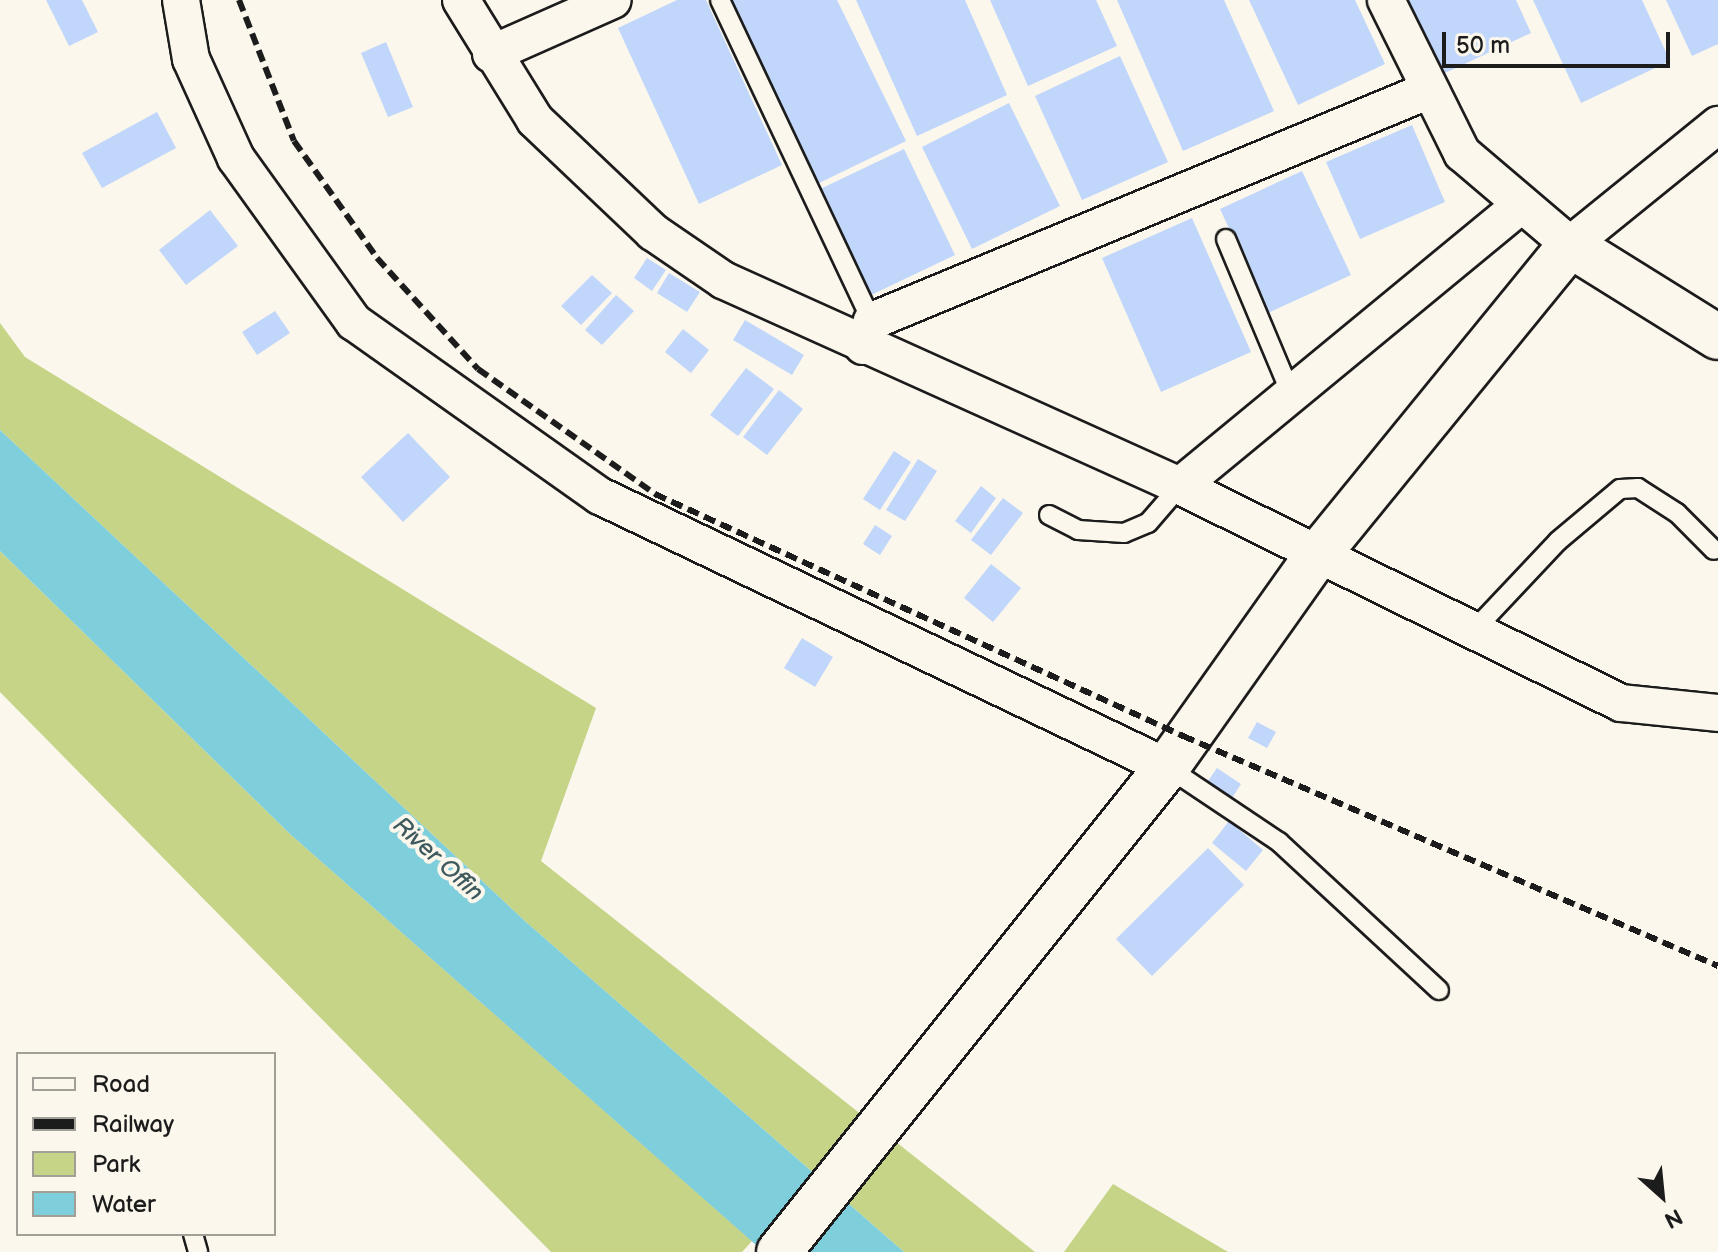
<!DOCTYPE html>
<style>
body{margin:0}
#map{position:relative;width:1718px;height:1252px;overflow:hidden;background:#fbf7ec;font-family:"Balsamiq Sans",sans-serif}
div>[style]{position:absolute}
.green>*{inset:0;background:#c6d487}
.water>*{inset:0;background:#7fcedc}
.building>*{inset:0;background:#c1d6fb}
.roads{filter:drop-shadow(2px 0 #1c1c1c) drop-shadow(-2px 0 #1c1c1c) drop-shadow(0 2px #1c1c1c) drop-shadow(0 -2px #1c1c1c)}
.service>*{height:18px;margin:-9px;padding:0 9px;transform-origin:9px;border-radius:9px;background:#fbf7ec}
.minor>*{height:36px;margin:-18px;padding:0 18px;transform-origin:18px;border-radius:18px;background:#fbf7ec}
.tertiary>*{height:44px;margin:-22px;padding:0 22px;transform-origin:22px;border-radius:22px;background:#fbf7ec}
.rail>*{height:6px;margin-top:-3px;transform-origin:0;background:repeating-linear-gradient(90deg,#1c1c1c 0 12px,transparent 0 18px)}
span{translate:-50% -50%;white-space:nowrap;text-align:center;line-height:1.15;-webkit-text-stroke:8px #fbf7ec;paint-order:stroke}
.water-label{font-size:24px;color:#3f5a5f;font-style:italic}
.legend{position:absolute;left:16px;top:1052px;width:260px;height:184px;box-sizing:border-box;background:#fbf7ec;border:2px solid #a29f99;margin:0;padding:10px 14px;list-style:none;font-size:24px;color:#1c1c1c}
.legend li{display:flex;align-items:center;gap:16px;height:40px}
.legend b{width:40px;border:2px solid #a29f99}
.north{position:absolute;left:1622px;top:1156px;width:80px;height:80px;-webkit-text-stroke:6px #fbf7ec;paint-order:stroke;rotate:153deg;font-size:22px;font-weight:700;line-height:32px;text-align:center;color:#1c1c1c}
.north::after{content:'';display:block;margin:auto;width:28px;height:36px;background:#1c1c1c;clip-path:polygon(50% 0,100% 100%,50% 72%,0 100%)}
.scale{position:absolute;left:1442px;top:32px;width:228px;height:36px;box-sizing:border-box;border:4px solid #1c1c1c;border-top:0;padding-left:10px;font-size:24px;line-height:28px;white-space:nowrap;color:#1c1c1c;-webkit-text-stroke:6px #fbf7ec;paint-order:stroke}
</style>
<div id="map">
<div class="green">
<div style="clip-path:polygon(0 323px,25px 357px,596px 708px,541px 861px,1035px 1252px,904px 1252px,526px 922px,0 430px)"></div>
<div style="clip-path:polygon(0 551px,290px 834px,752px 1241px,742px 1252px,551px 1252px,0 692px)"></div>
<div style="clip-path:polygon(1113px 1184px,1228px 1252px,1064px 1252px)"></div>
</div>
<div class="water">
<div style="clip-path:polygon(0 430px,526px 922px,904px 1252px,764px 1252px,290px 834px,0 551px)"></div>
</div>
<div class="building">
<div style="clip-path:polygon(46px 0,82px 0,98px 32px,69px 46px)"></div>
<div style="clip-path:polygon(677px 0,706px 0,782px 165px,699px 204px,618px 28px)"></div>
<div style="clip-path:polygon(726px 0,837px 0,906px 141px,817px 184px)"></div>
<div style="clip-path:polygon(856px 0,965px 0,1007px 95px,917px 136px)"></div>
<div style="clip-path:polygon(990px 0,1096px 0,1117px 46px,1028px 86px)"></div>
<div style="clip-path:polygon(1117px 0,1224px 0,1274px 111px,1183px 151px)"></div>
<div style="clip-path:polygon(1249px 0,1355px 0,1385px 64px,1298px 105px)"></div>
<div style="clip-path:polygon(1408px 0,1516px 0,1531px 33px,1443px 74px)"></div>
<div style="clip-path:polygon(1533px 0,1642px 0,1670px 61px,1581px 103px)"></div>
<div style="clip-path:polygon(1666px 0,1718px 0,1718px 44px,1692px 56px)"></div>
<div style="clip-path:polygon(386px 42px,413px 107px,388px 117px,361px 53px)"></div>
<div style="clip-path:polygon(1120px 56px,1168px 162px,1082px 200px,1035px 96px)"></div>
<div style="clip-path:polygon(1009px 103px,1060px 206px,972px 249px,922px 147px)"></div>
<div style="clip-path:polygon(157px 112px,176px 148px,102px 188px,82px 153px)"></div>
<div style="clip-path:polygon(1412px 125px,1445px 202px,1360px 239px,1326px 162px)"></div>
<div style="clip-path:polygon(904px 149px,955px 255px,867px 297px,816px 191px)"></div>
<div style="clip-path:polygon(1302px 171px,1351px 275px,1268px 313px,1220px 209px)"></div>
<div style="clip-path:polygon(210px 210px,238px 246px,186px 285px,159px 250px)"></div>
<div style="clip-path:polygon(1192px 218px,1251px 352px,1161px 392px,1102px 258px)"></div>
<div style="clip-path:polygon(647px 258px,666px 270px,652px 291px,634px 278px)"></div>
<div style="clip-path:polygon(669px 273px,700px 292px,687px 312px,657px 293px)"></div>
<div style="clip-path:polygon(592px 275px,612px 293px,581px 325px,561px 306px)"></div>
<div style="clip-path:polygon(616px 295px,634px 311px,602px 345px,585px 330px)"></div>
<div style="clip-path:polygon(275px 311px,290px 333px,257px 355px,242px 332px)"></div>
<div style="clip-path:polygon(745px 320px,804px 355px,792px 375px,733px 340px)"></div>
<div style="clip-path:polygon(683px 329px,709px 350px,691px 373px,665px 352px)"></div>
<div style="clip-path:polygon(746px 368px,774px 389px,738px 436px,710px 415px)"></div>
<div style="clip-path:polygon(779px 390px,803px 409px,767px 455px,743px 437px)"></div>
<div style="clip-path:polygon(408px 433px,450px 477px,403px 522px,361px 477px)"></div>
<div style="clip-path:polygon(894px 451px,911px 462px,880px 510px,863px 499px)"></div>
<div style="clip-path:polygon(918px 459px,937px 471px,905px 521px,886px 510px)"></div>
<div style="clip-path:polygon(981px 486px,996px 498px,971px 533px,955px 521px)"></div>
<div style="clip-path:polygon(1003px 498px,1023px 513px,991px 555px,971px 540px)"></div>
<div style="clip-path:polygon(875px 525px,892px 536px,880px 555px,863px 544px)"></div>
<div style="clip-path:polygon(991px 564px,1021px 588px,993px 622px,964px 598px)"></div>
<div style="clip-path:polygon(802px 638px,833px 657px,815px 687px,784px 668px)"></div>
<div style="clip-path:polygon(1257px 722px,1276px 732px,1267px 748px,1248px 738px)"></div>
<div style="clip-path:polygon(1217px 768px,1241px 784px,1230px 801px,1206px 784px)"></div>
<div style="clip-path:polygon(1229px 821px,1263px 850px,1246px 871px,1212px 843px)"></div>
<div style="clip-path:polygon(1208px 848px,1244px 885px,1152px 976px,1116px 939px)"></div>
</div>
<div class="roads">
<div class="service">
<div style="left:720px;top:0;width:355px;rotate:64.7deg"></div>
<div style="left:1226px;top:239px;width:165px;rotate:67.2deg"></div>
<div style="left:1049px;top:515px;width:33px;rotate:27deg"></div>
<div style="left:1078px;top:530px;width:46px;rotate:3.7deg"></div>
<div style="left:1124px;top:533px;width:26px;rotate:-23deg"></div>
<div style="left:1148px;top:523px;width:49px;rotate:-49.1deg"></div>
<div style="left:1477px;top:627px;width:118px;rotate:-46.7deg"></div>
<div style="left:1558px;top:541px;width:81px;rotate:-40deg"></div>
<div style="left:1620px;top:489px;width:18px;rotate:-3deg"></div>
<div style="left:1638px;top:488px;width:46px;rotate:32.7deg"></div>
<div style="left:1677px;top:513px;width:52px;rotate:45deg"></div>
<div style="left:1167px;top:767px;width:135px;rotate:33.8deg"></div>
<div style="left:1279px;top:842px;width:218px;rotate:42.8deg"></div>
<div style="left:193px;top:1234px;width:19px;rotate:74deg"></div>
</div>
<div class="minor">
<div style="left:181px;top:0;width:60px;rotate:80.4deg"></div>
<div style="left:191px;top:59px;width:109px;rotate:65.6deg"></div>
<div style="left:236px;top:158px;width:202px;rotate:54.3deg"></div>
<div style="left:354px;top:322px;width:301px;rotate:35.3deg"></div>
<div style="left:600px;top:496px;width:628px;rotate:25.55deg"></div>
<div style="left:461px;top:0;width:141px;rotate:58.3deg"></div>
<div style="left:535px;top:120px;width:163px;rotate:43.5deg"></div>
<div style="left:653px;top:232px;width:85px;rotate:34.4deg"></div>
<div style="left:723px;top:280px;width:501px;rotate:24.26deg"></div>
<div style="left:1180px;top:486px;width:491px;rotate:26.2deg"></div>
<div style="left:1621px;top:703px;width:98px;rotate:5.9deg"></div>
<div style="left:1386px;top:0;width:171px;rotate:63.6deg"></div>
<div style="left:1462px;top:153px;width:142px;rotate:40.4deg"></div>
<div style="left:1570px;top:245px;width:191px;rotate:-39deg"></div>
<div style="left:491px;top:54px;width:133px;rotate:-23.9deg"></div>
<div style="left:863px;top:346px;width:27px;rotate:-70deg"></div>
<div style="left:872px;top:321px;width:601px;rotate:-22.51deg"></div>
<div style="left:1180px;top:486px;width:438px;rotate:-39.5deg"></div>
</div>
<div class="tertiary">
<div style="left:779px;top:1252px;width:621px;rotate:-51.34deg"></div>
<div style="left:1167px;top:767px;width:256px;rotate:-54.7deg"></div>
<div style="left:1315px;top:558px;width:404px;rotate:-50.8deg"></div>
<div style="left:1570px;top:245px;width:174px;rotate:31.9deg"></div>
</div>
</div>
<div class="rail">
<div style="left:239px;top:0;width:151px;rotate:68.7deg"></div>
<div style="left:294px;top:141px;width:143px;rotate:54.6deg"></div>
<div style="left:377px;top:258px;width:150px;rotate:47.7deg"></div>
<div style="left:478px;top:369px;width:217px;rotate:35.2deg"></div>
<div style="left:655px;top:494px;width:581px;rotate:24.62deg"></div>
<div style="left:1183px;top:736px;width:582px;rotate:23.26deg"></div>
</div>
<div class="water-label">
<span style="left:438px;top:859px;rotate:42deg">River Offin</span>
</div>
<ul class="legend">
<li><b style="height:10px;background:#fbf7ec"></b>Road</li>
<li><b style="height:10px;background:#1c1c1c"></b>Railway</li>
<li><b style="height:22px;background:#c6d487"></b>Park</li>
<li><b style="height:22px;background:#7fcedc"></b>Water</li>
</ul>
<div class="north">N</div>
<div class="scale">50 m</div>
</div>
